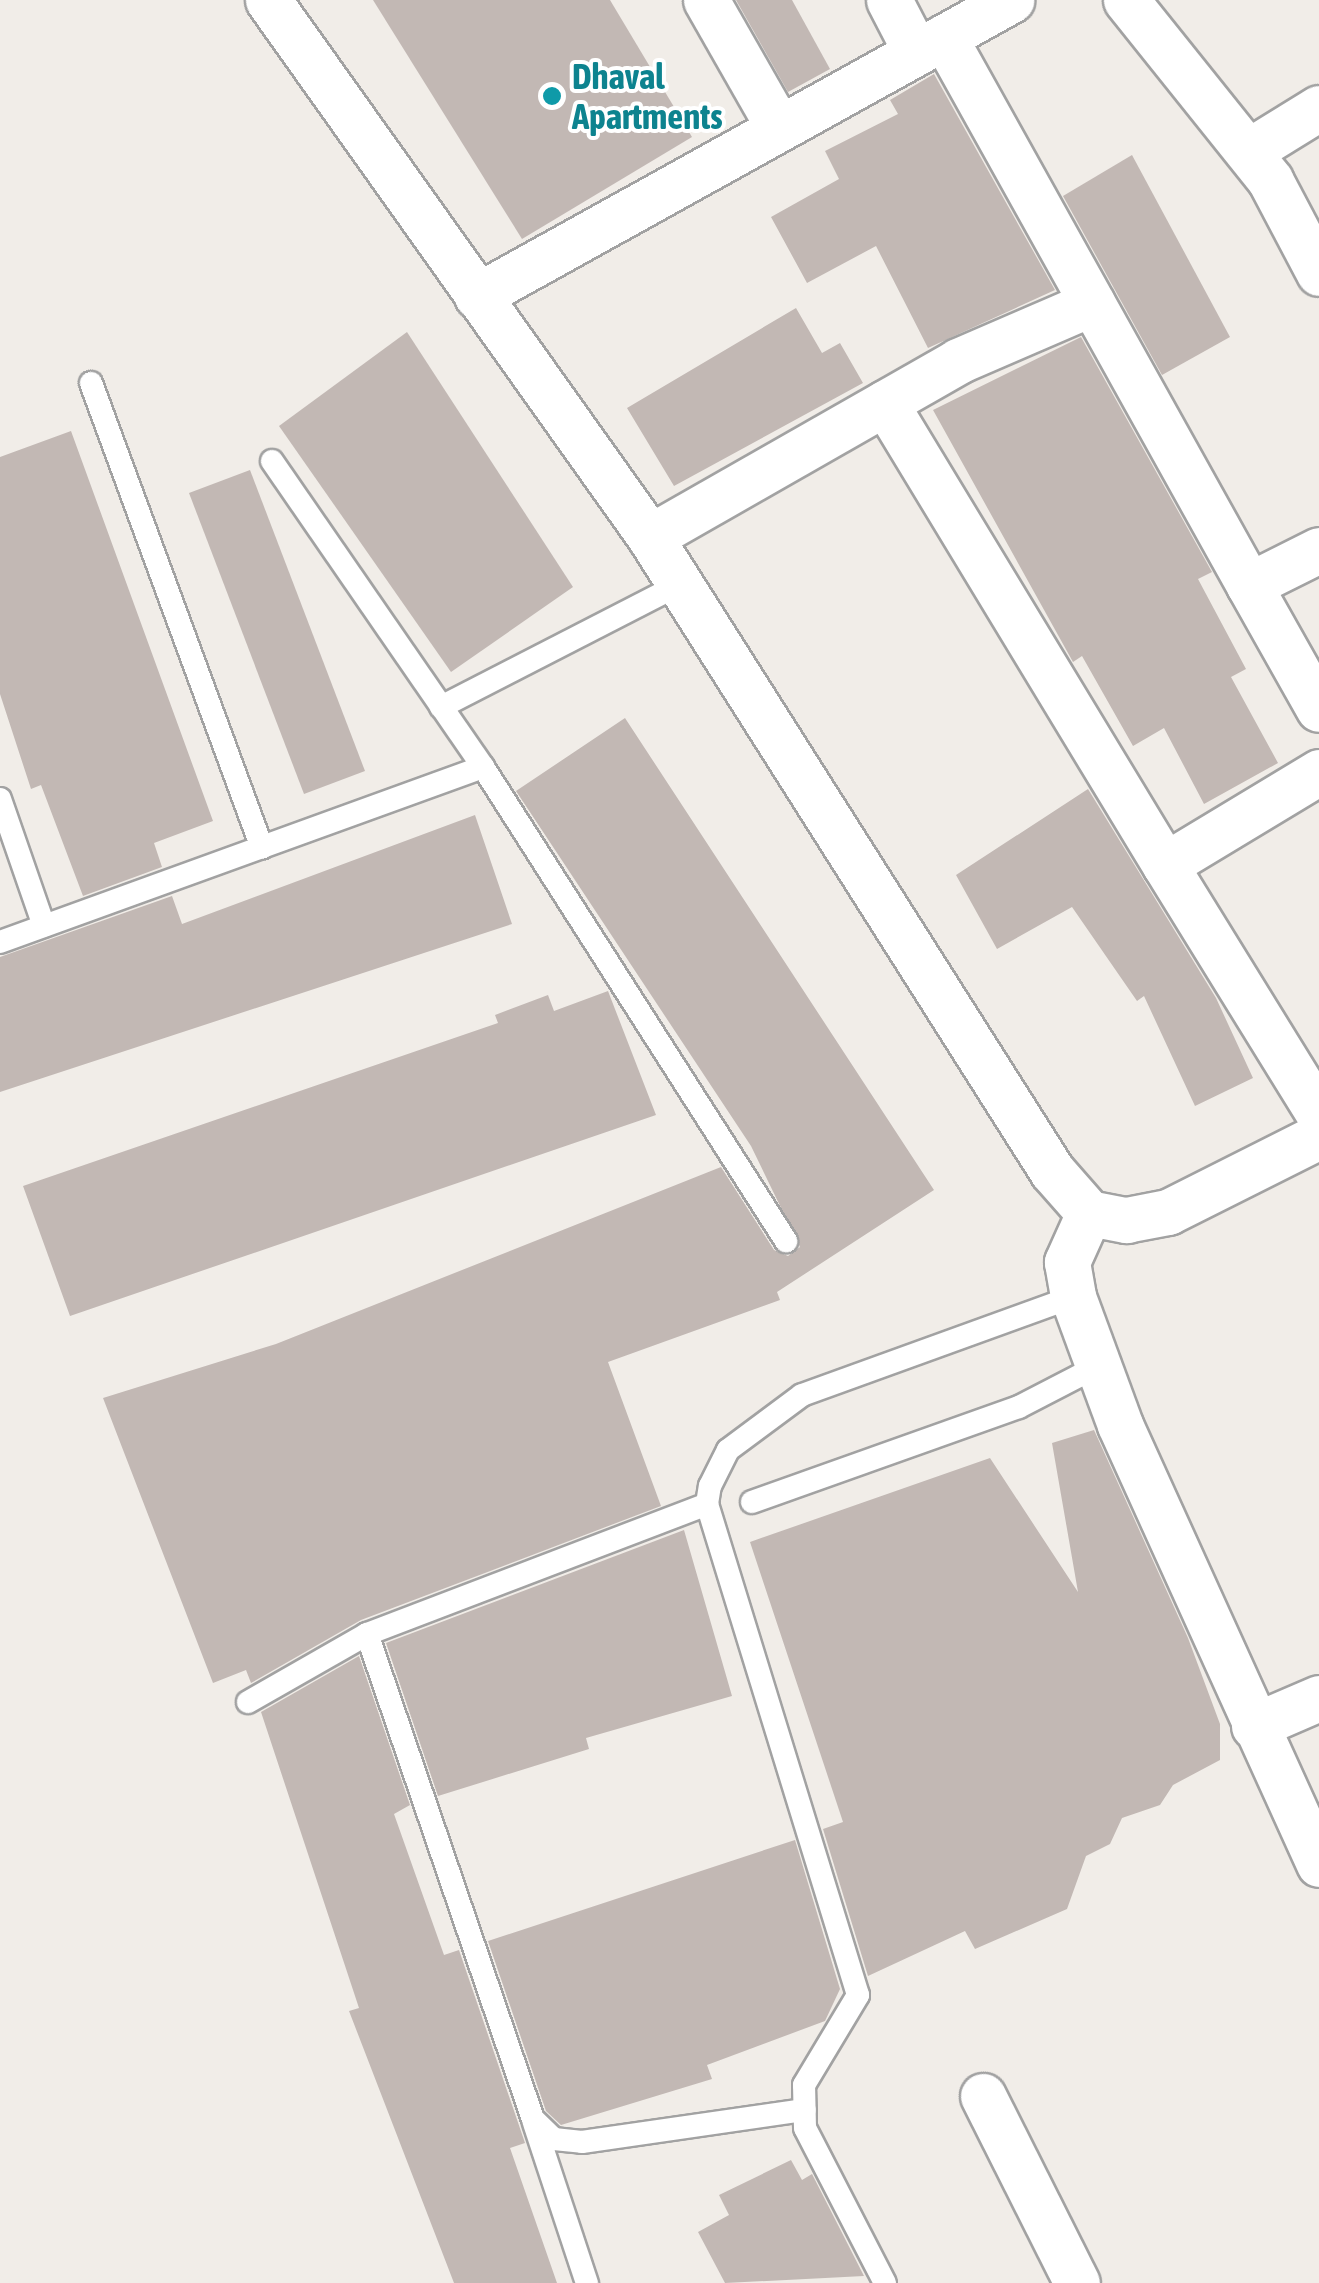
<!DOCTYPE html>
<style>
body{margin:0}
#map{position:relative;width:1319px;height:2283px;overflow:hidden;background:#f1ede8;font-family:"Asap Condensed",sans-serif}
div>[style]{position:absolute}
.building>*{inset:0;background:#c2b8b4}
.roads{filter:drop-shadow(2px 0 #a2a2a2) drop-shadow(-2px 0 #a2a2a2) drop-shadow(0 2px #a2a2a2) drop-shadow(0 -2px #a2a2a2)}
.lane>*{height:22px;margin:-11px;padding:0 11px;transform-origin:11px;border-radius:11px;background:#fff}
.street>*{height:45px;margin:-22.5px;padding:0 22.5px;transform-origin:22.5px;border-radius:22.5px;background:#fff}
.dots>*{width:28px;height:28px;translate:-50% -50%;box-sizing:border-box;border:5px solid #fff;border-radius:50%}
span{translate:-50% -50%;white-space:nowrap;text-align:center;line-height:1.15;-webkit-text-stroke:8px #fff;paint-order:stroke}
.culture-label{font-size:35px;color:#0d838f;font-weight:700}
.left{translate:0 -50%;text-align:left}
</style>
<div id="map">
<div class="building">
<div style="clip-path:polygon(373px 0,610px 0,692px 137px,522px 239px)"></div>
<div style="clip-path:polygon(736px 0,792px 0,830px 69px,788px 92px)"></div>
<div style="clip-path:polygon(934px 74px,1055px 290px,928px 348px,876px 246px,807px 283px,771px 217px,839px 179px,825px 151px,898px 114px,890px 100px)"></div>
<div style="clip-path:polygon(1132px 155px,1230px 337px,1162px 375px,1063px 196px)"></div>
<div style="clip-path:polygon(796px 308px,822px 353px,840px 343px,863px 383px,674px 486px,627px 408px)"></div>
<div style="clip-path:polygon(407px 332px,573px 587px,451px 672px,279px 426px)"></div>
<div style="clip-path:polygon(1081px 337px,1212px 572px,1198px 579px,1246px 669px,1231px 677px,1278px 763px,1204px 804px,1164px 728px,1133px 746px,1082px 656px,1073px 662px,933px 410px)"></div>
<div style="clip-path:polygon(71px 431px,213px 821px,154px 843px,162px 867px,83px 896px,41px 785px,31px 789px,0 694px,0 457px)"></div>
<div style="clip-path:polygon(250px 470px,365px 771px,304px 794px,189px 493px)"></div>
<div style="clip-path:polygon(625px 718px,934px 1190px,777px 1292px,780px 1300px,608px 1362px,661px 1506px,361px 1620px,251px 1683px,246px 1670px,213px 1683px,103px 1398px,276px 1344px,721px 1167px,774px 1250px,788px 1256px,800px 1247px,751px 1146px,516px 791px)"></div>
<div style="clip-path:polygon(1088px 789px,1216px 998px,1253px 1078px,1195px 1106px,1144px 996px,1137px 1001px,1072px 907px,997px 949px,956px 875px)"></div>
<div style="clip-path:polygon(475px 815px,512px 924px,0 1092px,0 957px,172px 896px,182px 924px)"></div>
<div style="clip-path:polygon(608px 991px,656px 1115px,70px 1316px,23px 1186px,498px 1023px,495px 1015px,548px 995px,554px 1011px)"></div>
<div style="clip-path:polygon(1094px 1430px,1188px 1638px,1220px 1724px,1220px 1760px,1173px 1785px,1160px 1805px,1122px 1818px,1110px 1844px,1086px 1856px,1067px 1909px,975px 1949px,965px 1931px,868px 1976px,823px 1829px,843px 1822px,750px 1542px,990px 1458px,1078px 1592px,1052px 1443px)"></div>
<div style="clip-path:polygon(684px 1530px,732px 1696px,586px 1738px,589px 1749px,438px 1796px,386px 1643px)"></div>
<div style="clip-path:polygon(359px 1656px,410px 1805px,394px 1814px,444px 1955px,459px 1950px,525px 2143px,510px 2148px,557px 2283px,454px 2283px,349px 2011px,359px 2008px,261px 1712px)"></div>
<div style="clip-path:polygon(795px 1840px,840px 1989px,825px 2021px,707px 2065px,712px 2079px,561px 2125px,546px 2111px,488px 1941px)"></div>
<div style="clip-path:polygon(791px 2160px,802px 2180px,812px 2174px,864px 2276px,725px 2283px,698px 2232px,729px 2215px,719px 2195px)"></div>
</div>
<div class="roads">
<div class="lane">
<div style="left:91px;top:383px;width:495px;rotate:69.8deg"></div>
<div style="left:272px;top:461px;width:372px;rotate:55.4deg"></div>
<div style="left:483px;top:767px;width:563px;rotate:57.41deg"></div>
<div style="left:441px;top:707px;width:269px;rotate:-27.2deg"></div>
<div style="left:0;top:799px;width:134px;rotate:70.9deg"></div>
<div style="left:0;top:942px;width:514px;rotate:-19.92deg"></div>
<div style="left:752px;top:1502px;width:283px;rotate:-19.6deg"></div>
<div style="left:1019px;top:1407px;width:89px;rotate:-27.4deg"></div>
<div style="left:367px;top:1634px;width:513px;rotate:71.11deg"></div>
<div style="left:533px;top:2119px;width:29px;rotate:44deg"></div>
<div style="left:554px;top:2139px;width:28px;rotate:6deg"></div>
<div style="left:582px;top:2142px;width:225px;rotate:-8.2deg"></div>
<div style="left:248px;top:1702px;width:137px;rotate:-29.7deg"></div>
<div style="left:367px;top:1634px;width:364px;rotate:-20.9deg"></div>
<div style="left:534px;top:2123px;width:169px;rotate:71.7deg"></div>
<div style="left:885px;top:2283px;width:174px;rotate:-117.3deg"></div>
<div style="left:805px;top:2128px;width:43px;rotate:-91.3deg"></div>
<div style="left:804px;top:2085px;width:105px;rotate:-59deg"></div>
<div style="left:858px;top:1995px;width:514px;rotate:-107.09deg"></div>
<div style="left:707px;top:1504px;width:18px;rotate:-81deg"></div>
<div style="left:710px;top:1486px;width:40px;rotate:-63.4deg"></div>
<div style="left:728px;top:1450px;width:92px;rotate:-36.6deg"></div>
<div style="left:802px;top:1395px;width:288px;rotate:-19.9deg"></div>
</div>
<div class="street">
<div style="left:268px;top:0;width:659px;rotate:54.57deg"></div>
<div style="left:650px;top:537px;width:751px;rotate:57.62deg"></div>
<div style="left:1052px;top:1171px;width:56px;rotate:48.6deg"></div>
<div style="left:1089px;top:1213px;width:38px;rotate:11deg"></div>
<div style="left:1126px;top:1220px;width:43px;rotate:-10.8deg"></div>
<div style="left:1168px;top:1212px;width:169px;rotate:-26.7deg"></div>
<div style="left:706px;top:0;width:147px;rotate:60.3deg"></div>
<div style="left:889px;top:0;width:59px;rotate:62.6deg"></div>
<div style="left:1126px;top:0;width:231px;rotate:51.3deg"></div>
<div style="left:1270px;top:180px;width:105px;rotate:62.2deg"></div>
<div style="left:944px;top:37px;width:627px;rotate:60.9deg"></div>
<div style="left:1249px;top:585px;width:78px;rotate:-26.6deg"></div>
<div style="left:1249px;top:151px;width:82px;rotate:-31.6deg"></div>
<div style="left:477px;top:296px;width:611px;rotate:-29deg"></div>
<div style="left:885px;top:403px;width:540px;rotate:58.78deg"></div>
<div style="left:1165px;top:865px;width:180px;rotate:-31.1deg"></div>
<div style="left:650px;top:537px;width:355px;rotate:-29.7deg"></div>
<div style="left:958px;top:361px;width:146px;rotate:-23.4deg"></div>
<div style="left:1249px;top:585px;width:142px;rotate:60.6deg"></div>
<div style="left:1165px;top:865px;width:293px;rotate:58.3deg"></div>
<div style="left:1089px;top:1213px;width:54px;rotate:114.2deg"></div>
<div style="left:1067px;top:1262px;width:36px;rotate:80deg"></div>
<div style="left:1073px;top:1297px;width:136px;rotate:69.8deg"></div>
<div style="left:1120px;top:1425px;width:482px;rotate:65.6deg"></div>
<div style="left:1254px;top:1726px;width:71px;rotate:-23.3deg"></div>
<div style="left:983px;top:2096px;width:209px;rotate:63.3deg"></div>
</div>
</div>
<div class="dots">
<div style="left:552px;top:96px;background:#0f9aa8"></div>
</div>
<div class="culture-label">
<span class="left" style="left:572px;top:96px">Dhaval<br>Apartments</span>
</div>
</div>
